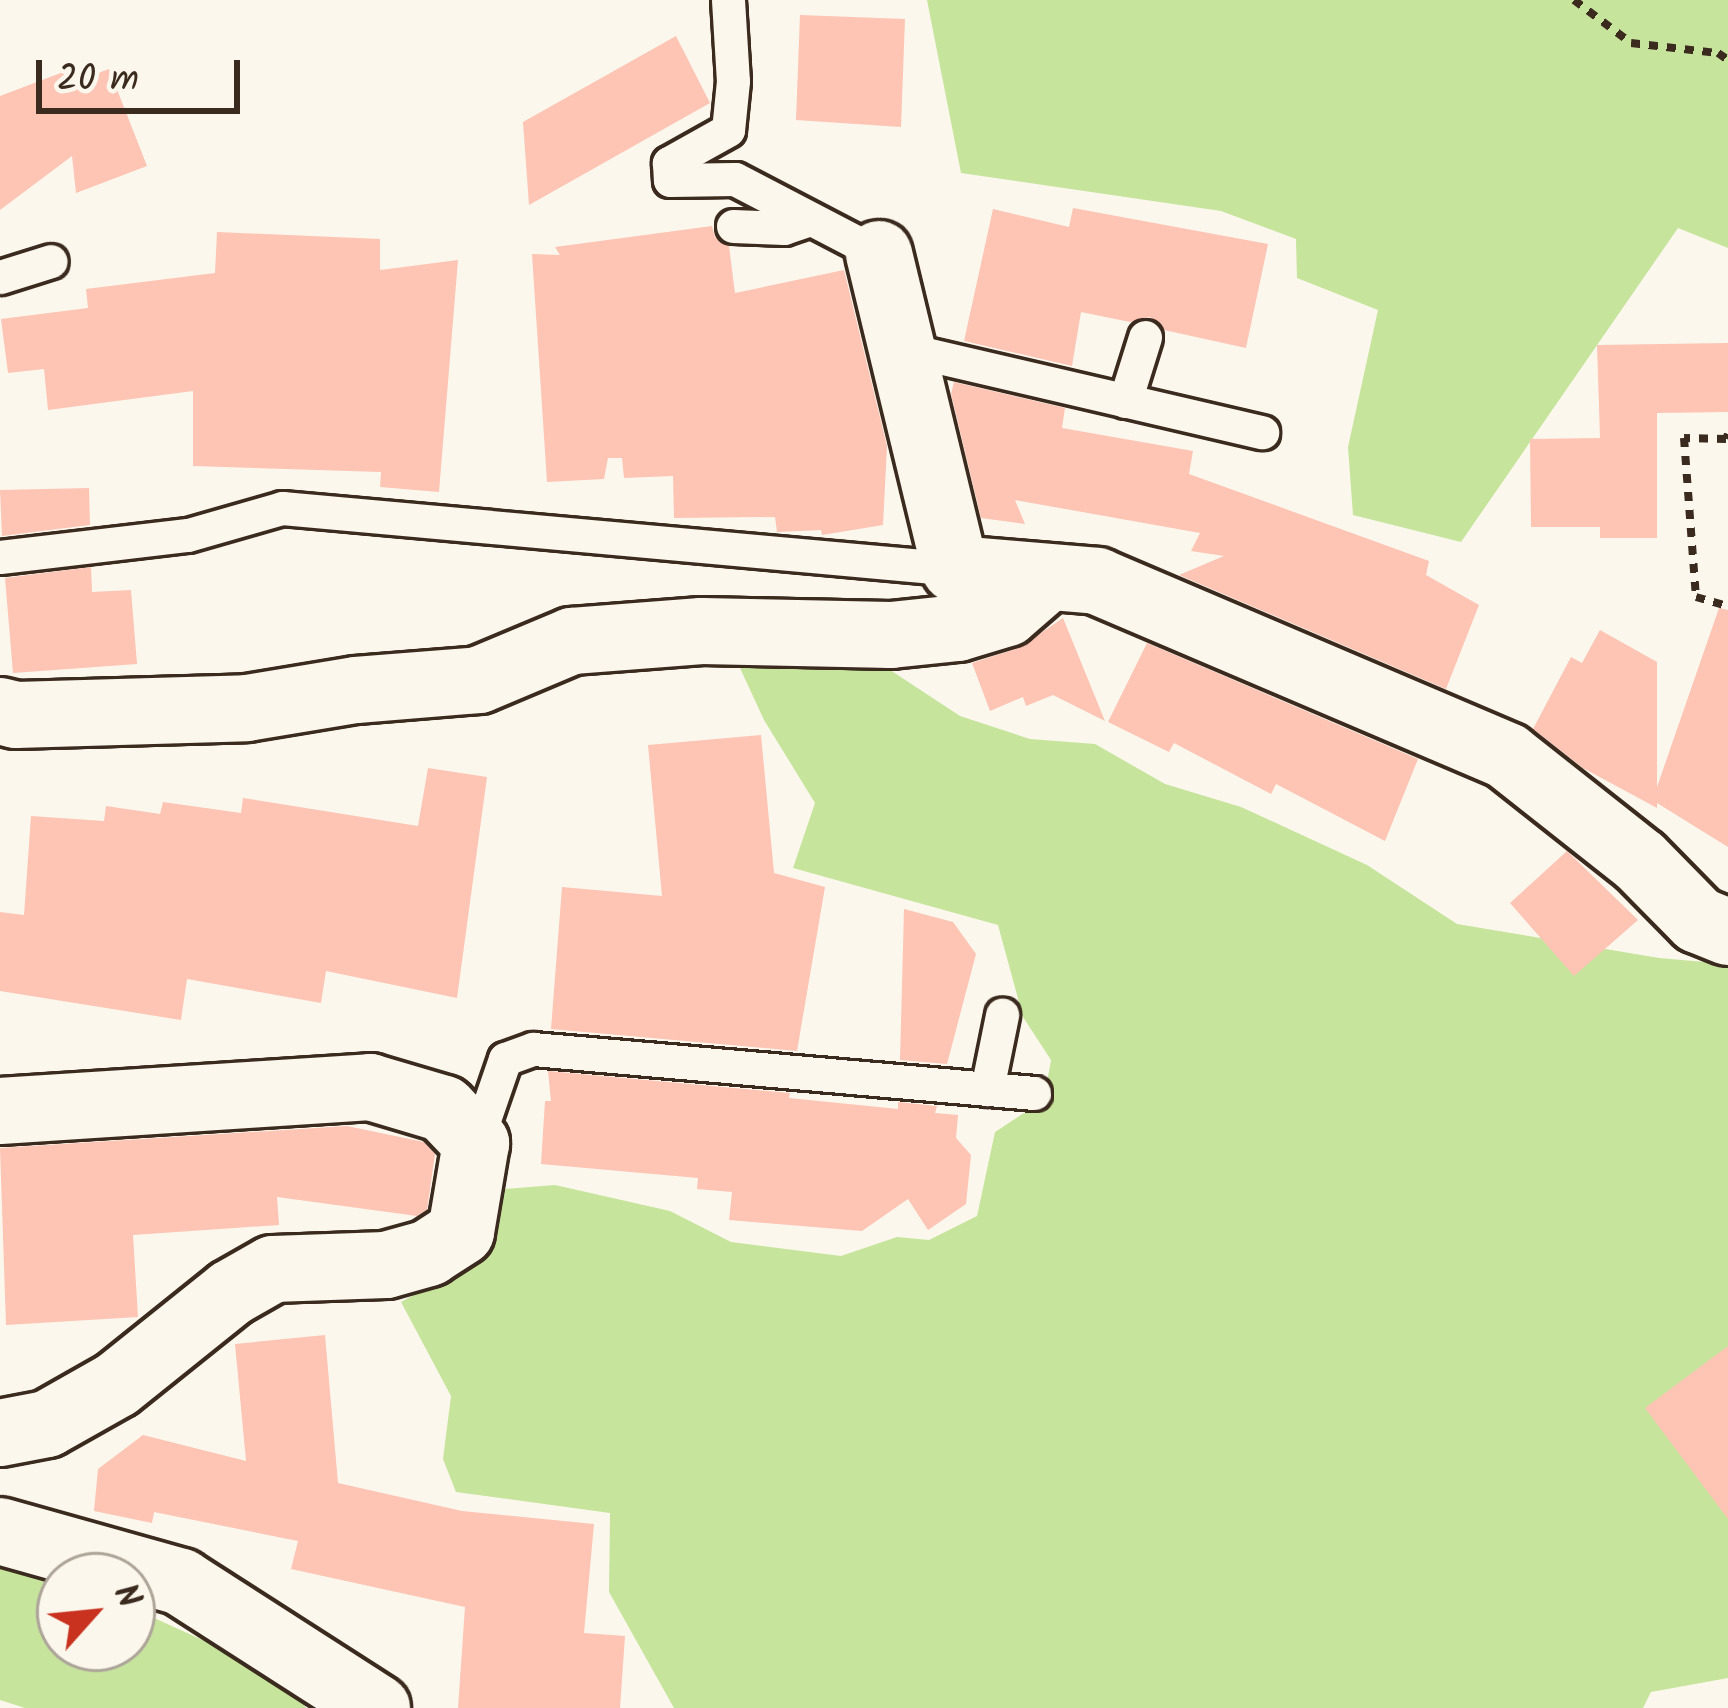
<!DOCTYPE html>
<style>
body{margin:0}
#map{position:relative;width:1728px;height:1708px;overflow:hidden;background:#fbf7ec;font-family:Kalam,sans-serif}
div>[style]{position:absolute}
.green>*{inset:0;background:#c6e49c}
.building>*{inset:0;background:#fec4b4}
.path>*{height:8px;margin-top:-4px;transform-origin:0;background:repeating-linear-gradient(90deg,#3b2a1e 0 9px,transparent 0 18px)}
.roads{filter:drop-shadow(3px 0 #3b2a1e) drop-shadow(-3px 0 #3b2a1e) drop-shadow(0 3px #3b2a1e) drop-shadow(0 -3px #3b2a1e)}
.lane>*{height:33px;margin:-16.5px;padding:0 16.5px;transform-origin:16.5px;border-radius:16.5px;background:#fbf7ec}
.street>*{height:66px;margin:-33px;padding:0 33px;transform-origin:33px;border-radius:33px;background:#fbf7ec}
span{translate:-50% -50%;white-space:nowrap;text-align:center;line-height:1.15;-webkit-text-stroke:9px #fbf7ec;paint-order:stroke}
.north{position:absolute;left:36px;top:1552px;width:120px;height:120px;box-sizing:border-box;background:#fbf7ec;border:3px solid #aea59a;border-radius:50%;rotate:63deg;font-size:33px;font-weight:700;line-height:48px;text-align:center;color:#3b2a1e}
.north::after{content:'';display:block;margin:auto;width:42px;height:54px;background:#c8321e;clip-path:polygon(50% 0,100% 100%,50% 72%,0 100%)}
.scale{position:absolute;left:36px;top:60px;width:204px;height:54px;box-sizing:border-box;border:6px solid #3b2a1e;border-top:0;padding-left:15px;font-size:36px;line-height:42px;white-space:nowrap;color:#3b2a1e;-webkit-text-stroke:9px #fbf7ec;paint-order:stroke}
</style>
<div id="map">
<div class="green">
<div style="clip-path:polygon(927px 0,1728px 0,1728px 248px,1678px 228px,1461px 542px,1353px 515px,1348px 447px,1378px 310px,1297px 278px,1296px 239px,1221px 211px,961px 173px)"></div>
<div style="clip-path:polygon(734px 655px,881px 664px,960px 716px,1030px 739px,1095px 744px,1165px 784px,1241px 807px,1367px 865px,1457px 924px,1659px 958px,1728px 964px,1728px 1678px,1651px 1692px,1643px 1708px,674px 1708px,609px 1592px,610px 1513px,456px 1492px,443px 1459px,451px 1396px,401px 1302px,453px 1274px,505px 1189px,555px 1185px,670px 1211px,731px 1242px,841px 1256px,897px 1237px,929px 1240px,977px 1216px,995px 1132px,1044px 1100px,1051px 1060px,1023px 1017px,998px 925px,793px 868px,815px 803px,764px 720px)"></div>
<div style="clip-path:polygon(0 1568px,60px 1578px,60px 1648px,132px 1648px,132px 1608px,284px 1677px,306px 1708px,25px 1708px,0 1700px)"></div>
</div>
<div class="building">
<div style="clip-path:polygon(800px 15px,905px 19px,901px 127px,796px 120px)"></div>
<div style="clip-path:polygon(676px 36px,710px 103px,529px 205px,523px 122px)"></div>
<div style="clip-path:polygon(109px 69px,147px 166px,76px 193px,72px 156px,0 210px,0 96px,66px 71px,71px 83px)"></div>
<div style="clip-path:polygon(1073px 208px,1268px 244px,1246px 348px,1164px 330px,1150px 317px,1130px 322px,1081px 312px,1072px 366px,964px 341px,993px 209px,1069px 227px)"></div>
<div style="clip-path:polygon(712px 226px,715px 237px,729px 246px,735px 293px,844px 270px,887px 446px,883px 525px,822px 535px,821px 530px,777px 532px,775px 517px,674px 518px,673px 476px,624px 478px,622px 458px,608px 458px,604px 479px,547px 482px,532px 254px,560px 255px,555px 247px)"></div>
<div style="clip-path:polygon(217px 232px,380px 239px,380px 270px,458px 260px,439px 492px,380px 487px,381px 472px,193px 466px,193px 391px,48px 410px,44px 369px,8px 373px,1px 319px,88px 308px,86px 289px,215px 273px)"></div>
<div style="clip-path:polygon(1728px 343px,1728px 412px,1657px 413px,1657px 538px,1600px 538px,1600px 527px,1531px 527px,1530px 439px,1600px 438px,1597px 345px)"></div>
<div style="clip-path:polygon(954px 382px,1065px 408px,1062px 428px,1193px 451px,1189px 474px,1429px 561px,1426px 575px,1479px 605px,1446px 689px,1179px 575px,1224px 556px,1191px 551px,1200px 533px,1015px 500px,1025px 524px,981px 518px,951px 394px)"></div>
<div style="clip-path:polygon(89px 488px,90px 525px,2px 536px,0 490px)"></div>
<div style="clip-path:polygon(91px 567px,92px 592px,131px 590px,137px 664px,13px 673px,5px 578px)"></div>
<div style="clip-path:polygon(1719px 608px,1728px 610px,1728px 847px,1657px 803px,1657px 808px,1583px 768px,1533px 729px,1571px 657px,1582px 663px,1600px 630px,1657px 662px,1657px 787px)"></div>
<div style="clip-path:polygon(1063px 618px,1105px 721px,1053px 695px,1026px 706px,1023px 697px,990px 711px,972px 663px,1019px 648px)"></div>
<div style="clip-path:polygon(1147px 643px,1418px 759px,1385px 841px,1276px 784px,1271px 794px,1174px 743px,1169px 752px,1108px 722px)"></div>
<div style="clip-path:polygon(761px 735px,774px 873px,825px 887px,797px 1051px,551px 1029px,562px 887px,662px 896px,648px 745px)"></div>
<div style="clip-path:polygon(428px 768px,487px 777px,457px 998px,326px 971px,321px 1003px,187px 979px,181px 1020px,0 991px,0 912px,24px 915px,31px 816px,104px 821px,106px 806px,160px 814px,163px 802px,241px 813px,243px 798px,418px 826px)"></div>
<div style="clip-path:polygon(1567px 851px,1638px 920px,1574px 976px,1510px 903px)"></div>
<div style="clip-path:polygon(904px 909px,953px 922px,976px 954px,947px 1064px,900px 1060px)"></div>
<div style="clip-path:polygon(548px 1071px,790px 1093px,789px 1098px,898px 1109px,898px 1102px,937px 1106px,935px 1113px,958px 1115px,956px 1138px,971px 1155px,966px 1204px,928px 1230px,908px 1199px,862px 1231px,729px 1220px,732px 1192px,697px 1189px,698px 1178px,541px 1164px,545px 1101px,551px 1101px)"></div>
<div style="clip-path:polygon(347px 1126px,424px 1142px,435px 1154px,427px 1210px,417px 1216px,277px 1197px,279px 1225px,133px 1235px,138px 1317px,6px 1325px,0 1148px)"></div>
<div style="clip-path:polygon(325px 1335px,338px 1483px,462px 1511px,594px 1524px,584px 1633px,625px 1636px,620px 1708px,458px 1708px,465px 1607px,291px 1569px,298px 1541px,154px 1512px,152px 1523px,94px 1511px,98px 1469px,143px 1435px,246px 1461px,235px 1344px)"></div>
<div style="clip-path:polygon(1728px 1346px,1728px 1519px,1645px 1408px)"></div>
</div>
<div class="path">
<div style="left:1574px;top:0;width:71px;rotate:37deg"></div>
<div style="left:1631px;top:43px;width:88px;rotate:6.6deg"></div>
<div style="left:1718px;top:53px;width:12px;rotate:35deg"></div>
<div style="left:1728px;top:434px;width:5px;rotate:112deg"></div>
<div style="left:1726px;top:439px;width:42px;rotate:-178.6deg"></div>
<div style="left:1684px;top:438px;width:159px;rotate:85.7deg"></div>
<div style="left:1696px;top:597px;width:33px;rotate:16deg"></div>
</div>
<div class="roads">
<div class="lane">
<div style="left:728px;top:0;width:81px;rotate:86.5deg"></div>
<div style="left:733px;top:81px;width:49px;rotate:95.8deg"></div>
<div style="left:728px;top:130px;width:68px;rotate:150.8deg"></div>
<div style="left:669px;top:163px;width:17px;rotate:87deg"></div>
<div style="left:670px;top:180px;width:65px;rotate:-0.9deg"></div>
<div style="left:735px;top:179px;width:162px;rotate:27.5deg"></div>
<div style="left:733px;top:226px;width:51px;rotate:2.2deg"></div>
<div style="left:784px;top:228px;width:28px;rotate:-19deg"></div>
<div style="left:0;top:277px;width:53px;rotate:-17.4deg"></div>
<div style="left:900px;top:348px;width:372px;rotate:13.1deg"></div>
<div style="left:1125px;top:401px;width:67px;rotate:-72.6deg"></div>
<div style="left:0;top:557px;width:189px;rotate:-6.7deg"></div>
<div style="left:188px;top:535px;width:98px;rotate:-16deg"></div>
<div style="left:282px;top:508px;width:676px;rotate:5.18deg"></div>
<div style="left:987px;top:1089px;width:76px;rotate:-78.5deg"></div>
<div style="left:476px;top:1143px;width:89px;rotate:-71deg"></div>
<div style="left:505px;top:1059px;width:30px;rotate:-20deg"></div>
<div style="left:533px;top:1049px;width:503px;rotate:5.02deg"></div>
</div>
<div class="street">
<div style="left:879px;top:254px;width:324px;rotate:76.4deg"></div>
<div style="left:955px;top:569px;width:143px;rotate:4.8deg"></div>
<div style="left:1097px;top:581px;width:446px;rotate:23.1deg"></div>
<div style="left:1507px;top:756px;width:169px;rotate:38.3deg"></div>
<div style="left:1640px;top:861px;width:83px;rotate:45.5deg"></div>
<div style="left:1698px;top:920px;width:32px;rotate:22deg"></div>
<div style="left:0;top:711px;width:16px;rotate:14deg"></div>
<div style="left:16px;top:715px;width:231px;rotate:-1.7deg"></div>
<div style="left:247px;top:708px;width:110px;rotate:-9.4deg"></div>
<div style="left:356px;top:690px;width:123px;rotate:-4.6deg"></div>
<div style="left:479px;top:680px;width:101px;rotate:-22.8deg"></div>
<div style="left:572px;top:641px;width:130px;rotate:-4.4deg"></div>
<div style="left:702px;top:631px;width:189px;rotate:1.2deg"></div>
<div style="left:891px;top:635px;width:67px;rotate:-6deg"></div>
<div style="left:958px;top:628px;width:51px;rotate:-17deg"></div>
<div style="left:1007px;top:613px;width:50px;rotate:-41deg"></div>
<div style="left:0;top:1111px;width:371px;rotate:-3.7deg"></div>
<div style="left:370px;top:1087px;width:77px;rotate:16.6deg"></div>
<div style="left:444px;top:1109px;width:47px;rotate:46.7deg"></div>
<div style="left:476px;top:1143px;width:90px;rotate:99.6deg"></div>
<div style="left:461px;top:1232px;width:38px;rotate:147deg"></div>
<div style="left:429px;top:1253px;width:45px;rotate:164.4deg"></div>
<div style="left:386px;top:1265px;width:113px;rotate:178deg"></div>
<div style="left:273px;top:1269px;width:48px;rotate:150.3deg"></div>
<div style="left:231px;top:1293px;width:147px;rotate:141.3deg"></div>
<div style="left:116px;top:1385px;width:79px;rotate:150.5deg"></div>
<div style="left:47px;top:1424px;width:48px;rotate:169.2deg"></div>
<div style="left:0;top:1531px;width:188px;rotate:15.7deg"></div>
<div style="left:181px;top:1582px;width:233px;rotate:32.7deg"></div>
</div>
</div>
<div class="north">N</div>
<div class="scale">20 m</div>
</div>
